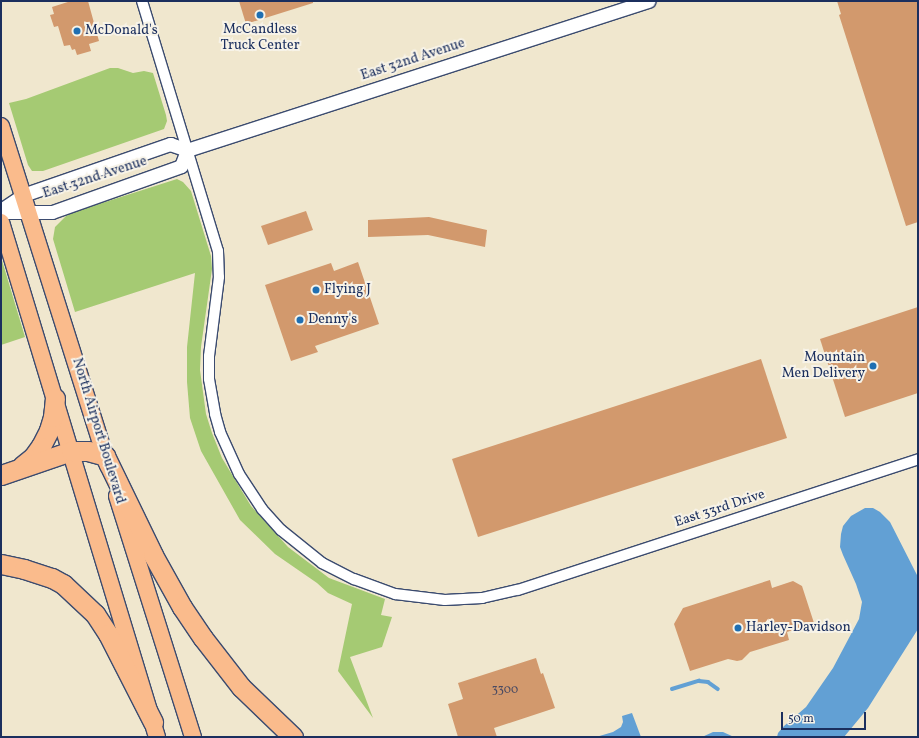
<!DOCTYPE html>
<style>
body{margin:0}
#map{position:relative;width:919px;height:738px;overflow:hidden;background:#f0e7ce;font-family:Vollkorn,serif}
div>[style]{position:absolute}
.green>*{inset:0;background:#a5ca73}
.water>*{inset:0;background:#62a0d4}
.stream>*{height:3.5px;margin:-1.75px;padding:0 1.75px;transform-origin:1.75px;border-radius:1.75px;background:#62a0d4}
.building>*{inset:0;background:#d2996d}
.roads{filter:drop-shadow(1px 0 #3b4b6f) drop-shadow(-1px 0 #3b4b6f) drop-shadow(0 1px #3b4b6f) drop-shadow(0 -1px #3b4b6f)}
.minor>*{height:10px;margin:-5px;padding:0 5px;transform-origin:5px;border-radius:5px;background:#fff}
.tertiary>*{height:13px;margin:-6.5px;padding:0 6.5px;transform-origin:6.5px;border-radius:6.5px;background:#fff}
.primary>*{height:16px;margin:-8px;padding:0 8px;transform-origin:8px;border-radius:8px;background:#fabb8c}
.motorway>*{height:19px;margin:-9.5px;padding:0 9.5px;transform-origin:9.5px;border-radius:9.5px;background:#fabb8c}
.dots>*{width:11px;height:11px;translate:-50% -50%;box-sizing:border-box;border:2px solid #f7f3e8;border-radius:50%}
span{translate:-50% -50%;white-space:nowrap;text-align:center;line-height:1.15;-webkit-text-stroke:4px #f7f3e8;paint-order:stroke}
.number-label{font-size:12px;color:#494a62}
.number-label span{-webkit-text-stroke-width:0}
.poi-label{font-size:14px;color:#1b2f5e}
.left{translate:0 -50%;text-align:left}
.right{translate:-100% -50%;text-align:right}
.street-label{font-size:14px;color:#1b2f5e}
.frame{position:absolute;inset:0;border:2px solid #1b2f5e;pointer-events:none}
.scale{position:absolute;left:781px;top:712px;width:85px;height:18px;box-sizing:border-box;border:2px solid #1b2f5e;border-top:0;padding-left:5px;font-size:12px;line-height:14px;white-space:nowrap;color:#1b2f5e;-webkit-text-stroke:3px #f7f3e8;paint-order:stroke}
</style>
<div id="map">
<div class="green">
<div style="clip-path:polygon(110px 68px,118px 68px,133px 73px,144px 71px,153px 73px,166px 115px,167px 121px,164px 129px,43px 171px,32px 171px,28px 165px,9px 103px,26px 99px)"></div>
<div style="clip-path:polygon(177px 179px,183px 182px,191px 191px,211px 256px,212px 269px,201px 347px,200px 370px,206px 414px,212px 433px,222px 458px,251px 506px,288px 547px,329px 578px,385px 599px,381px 615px,392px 617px,382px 647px,350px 657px,373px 718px,338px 671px,352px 604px,328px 593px,317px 583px,275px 554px,240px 520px,201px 451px,190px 418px,187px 382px,187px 347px,195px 273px,75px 312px,53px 239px,55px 227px,66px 216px,74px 212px)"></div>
<div style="clip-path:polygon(1px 257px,25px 337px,1px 345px)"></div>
</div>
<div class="water">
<div style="clip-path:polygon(865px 508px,873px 508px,880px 512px,890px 522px,918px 577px,918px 629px,868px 708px,844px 737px,777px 737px,778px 733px,784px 726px,806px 707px,833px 668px,859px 619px,862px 602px,856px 584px,843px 555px,840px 547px,841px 534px,843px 526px,851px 516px)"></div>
<div style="clip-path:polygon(632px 713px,641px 737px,596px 737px,613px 732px,621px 727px,623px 722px,622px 716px)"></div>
<div style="clip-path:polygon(713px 732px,723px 732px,734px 737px,702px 737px)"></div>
</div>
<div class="stream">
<div style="left:672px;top:689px;width:28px;rotate:-17deg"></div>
<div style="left:699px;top:681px;width:9px;rotate:6deg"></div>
<div style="left:708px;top:682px;width:12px;rotate:35deg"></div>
</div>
<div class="building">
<div style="clip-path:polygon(71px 1px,88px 1px,99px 41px,89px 44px,91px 51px,77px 55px,75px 49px,72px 50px,70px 45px,64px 46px,58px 26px,54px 27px,50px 15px,54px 14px,52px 7px)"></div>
<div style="clip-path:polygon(239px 1px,313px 1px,313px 3px,246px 24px)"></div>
<div style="clip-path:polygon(837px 1px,918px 1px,918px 222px,906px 226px,839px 15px,841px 14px)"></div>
<div style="clip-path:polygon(306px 211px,313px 230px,268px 245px,261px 226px)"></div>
<div style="clip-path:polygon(429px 217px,487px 230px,485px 247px,428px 235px,368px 237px,368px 220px)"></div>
<div style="clip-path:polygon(358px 262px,379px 324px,315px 346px,318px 352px,291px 361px,265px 285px,331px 263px,334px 271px)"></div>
<div style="clip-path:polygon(918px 307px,918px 393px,845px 417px,820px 339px)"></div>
<div style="clip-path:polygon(761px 359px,787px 438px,478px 537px,452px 459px)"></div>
<div style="clip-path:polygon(770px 580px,772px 588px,793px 581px,802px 586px,814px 623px,787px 632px,789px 640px,750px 652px,742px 660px,737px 661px,728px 659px,690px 671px,674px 624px,683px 608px)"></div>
<div style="clip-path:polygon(536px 658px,541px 674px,543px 673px,555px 708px,494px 728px,497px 737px,458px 737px,448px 704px,463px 699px,458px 683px)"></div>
</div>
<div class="roads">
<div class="minor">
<div style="left:142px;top:1px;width:261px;rotate:73.1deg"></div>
<div style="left:218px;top:251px;width:26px;rotate:88deg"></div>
<div style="left:219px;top:277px;width:80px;rotate:97.2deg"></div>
<div style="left:209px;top:356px;width:23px;rotate:90deg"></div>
<div style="left:209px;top:379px;width:36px;rotate:80deg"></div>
<div style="left:215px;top:414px;width:19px;rotate:74deg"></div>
<div style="left:220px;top:432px;width:46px;rotate:65.7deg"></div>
<div style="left:239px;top:474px;width:42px;rotate:56.7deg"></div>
<div style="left:262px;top:509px;width:28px;rotate:48deg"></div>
<div style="left:281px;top:530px;width:53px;rotate:38.8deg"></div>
<div style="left:322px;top:563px;width:36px;rotate:27deg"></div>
<div style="left:354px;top:579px;width:44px;rotate:20.1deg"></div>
<div style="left:395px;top:594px;width:50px;rotate:6.8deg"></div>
<div style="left:445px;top:600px;width:37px;rotate:-3deg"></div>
<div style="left:482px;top:598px;width:37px;rotate:-13deg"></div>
<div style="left:518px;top:590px;width:421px;rotate:-18.1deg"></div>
</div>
<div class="tertiary">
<div style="left:1px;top:210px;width:27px;rotate:-34deg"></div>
<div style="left:23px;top:195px;width:156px;rotate:-19.1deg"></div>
<div style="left:170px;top:144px;width:18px;rotate:19deg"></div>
<div style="left:187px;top:150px;width:485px;rotate:-17.9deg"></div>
<div style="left:1px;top:212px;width:51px"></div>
<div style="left:52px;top:212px;width:137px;rotate:-19.6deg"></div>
<div style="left:181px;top:166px;width:17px;rotate:-69deg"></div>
</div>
<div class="primary">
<div style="left:1px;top:126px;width:356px;rotate:72.5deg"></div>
<div style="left:1px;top:222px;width:538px;rotate:73.15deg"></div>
<div style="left:117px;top:496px;width:253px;rotate:72.5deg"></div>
</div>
<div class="motorway">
<div style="left:22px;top:466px;width:14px;rotate:-39deg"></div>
<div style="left:33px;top:457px;width:14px;rotate:-54deg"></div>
<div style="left:41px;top:446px;width:18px;rotate:-63deg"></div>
<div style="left:49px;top:430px;width:14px;rotate:-73deg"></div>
<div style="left:53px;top:417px;width:19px;rotate:-84deg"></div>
<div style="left:1px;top:475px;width:74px;rotate:-18.9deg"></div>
<div style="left:71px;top:451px;width:17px"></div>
<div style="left:88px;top:451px;width:18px;rotate:16deg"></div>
<div style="left:105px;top:456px;width:110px;rotate:64.1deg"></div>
<div style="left:153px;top:555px;width:60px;rotate:60.9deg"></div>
<div style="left:182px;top:607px;width:37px;rotate:56deg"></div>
<div style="left:203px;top:638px;width:62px;rotate:52.2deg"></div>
<div style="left:241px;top:687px;width:72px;rotate:43.9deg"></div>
<div style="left:1px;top:564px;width:24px;rotate:12deg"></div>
<div style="left:24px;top:569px;width:29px;rotate:18deg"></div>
<div style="left:52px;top:578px;width:13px;rotate:29deg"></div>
<div style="left:63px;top:584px;width:44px;rotate:43.2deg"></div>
<div style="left:95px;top:614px;width:24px;rotate:57deg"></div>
<div style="left:108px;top:634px;width:99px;rotate:62.9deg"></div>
</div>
</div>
<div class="dots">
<div style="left:260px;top:15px;background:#1f6fb2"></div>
<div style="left:77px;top:31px;background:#1f6fb2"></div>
<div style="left:316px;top:290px;background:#1f6fb2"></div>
<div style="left:300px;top:320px;background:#1f6fb2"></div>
<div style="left:873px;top:366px;background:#1f6fb2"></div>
<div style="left:738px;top:628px;background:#1f6fb2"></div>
</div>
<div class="number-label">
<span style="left:505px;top:691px">3300</span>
</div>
<div class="poi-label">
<span style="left:260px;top:38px">McCandless<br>Truck Center</span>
<span class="left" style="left:85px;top:31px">McDonald's</span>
<span class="left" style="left:324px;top:290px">Flying J</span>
<span class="left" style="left:308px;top:320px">Denny's</span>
<span class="right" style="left:865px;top:366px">Mountain<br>Men Delivery</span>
<span class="left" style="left:746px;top:628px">Harley-Davidson</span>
</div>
<div class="street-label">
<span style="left:413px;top:60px;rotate:-18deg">East 32nd Avenue</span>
<span style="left:95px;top:178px;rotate:-18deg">East 32nd Avenue</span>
<span style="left:98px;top:431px;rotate:73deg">North Airport Boulevard</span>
<span style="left:720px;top:509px;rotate:-18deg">East 33rd Drive</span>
</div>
<div class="frame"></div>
<div class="scale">50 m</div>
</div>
